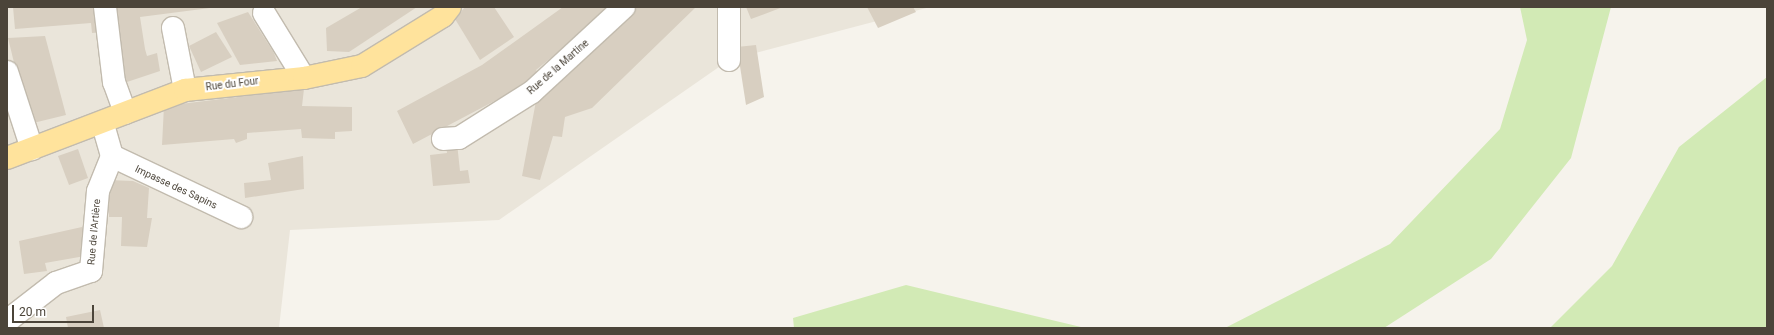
<!DOCTYPE html>
<meta charset="utf-8">
<style>
body{margin:0}
#map{position:relative;width:1774px;height:335px;overflow:hidden;background:#f6f3ec;font-family:Roboto,sans-serif}
div>[style]{position:absolute}
.residential>*{inset:0;background:#eae5da}
.green>*{inset:0;background:#d2eab5}
.building>*{inset:0;background:#d8cfc1}
.roads{filter:drop-shadow(1px 0 #c2bbae) drop-shadow(-1px 0 #c2bbae) drop-shadow(0 1px #c2bbae) drop-shadow(0 -1px #c2bbae)}
.minor>*{height:22px;margin:-11px;padding:0 11px;transform-origin:11px;border-radius:11px;background:#fff}
.major>*{height:22px;margin:-11px;padding:0 11px;transform-origin:11px;border-radius:11px;background:#ffe39c}
span{translate:-50% -50%;white-space:nowrap;text-align:center;line-height:1.15;-webkit-text-stroke:4px #fff;paint-order:stroke}
.street-label{font-size:10px;color:#4b4439}
.frame{position:absolute;inset:0;border:8px solid #4b4439;pointer-events:none}
.scale{position:absolute;left:12px;top:305px;width:82px;height:18px;box-sizing:border-box;border:2px solid #4b4439;border-top:0;padding-left:5px;font-size:12px;line-height:14px;white-space:nowrap;color:#4b4439;-webkit-text-stroke:3px #fff;paint-order:stroke}
</style>
<div id="map">
<div class="residential">
<div style="clip-path:polygon(7px 7px,930px 7px,729px 60px,499px 220px,290px 230px,279px 328px,7px 328px)"></div>
</div>
<div class="green">
<div style="clip-path:polygon(1520px 7px,1611px 7px,1571px 158px,1491px 259px,1384px 328px,1225px 328px,1390px 244px,1500px 129px,1527px 40px)"></div>
<div style="clip-path:polygon(1767px 77px,1767px 328px,1550px 328px,1612px 266px,1679px 147px)"></div>
<div style="clip-path:polygon(906px 285px,1081px 327px,1135px 328px,794px 328px,793px 318px)"></div>
</div>
<div class="building">
<div style="clip-path:polygon(13px 7px,102px 7px,107px 32px,92px 33px,91px 23px,15px 29px)"></div>
<div style="clip-path:polygon(108px 7px,210px 7px,210px 8px,140px 17px,145px 49px,147px 56px,157px 53px,160px 71px,118px 85px)"></div>
<div style="clip-path:polygon(362px 7px,417px 7px,349px 52px,327px 51px,326px 28px)"></div>
<div style="clip-path:polygon(465px 7px,494px 7px,514px 37px,480px 60px,455px 19px)"></div>
<div style="clip-path:polygon(563px 7px,613px 7px,536px 70px,538px 73px,504px 96px,413px 144px,397px 111px,482px 65px)"></div>
<div style="clip-path:polygon(630px 7px,696px 7px,592px 108px,565px 117px,562px 137px,553px 136px,540px 180px,522px 176px,536px 101px)"></div>
<div style="clip-path:polygon(746px 7px,783px 7px,751px 19px)"></div>
<div style="clip-path:polygon(867px 7px,913px 7px,916px 12px,878px 28px)"></div>
<div style="clip-path:polygon(248px 12px,274px 53px,277px 61px,240px 65px,217px 23px)"></div>
<div style="clip-path:polygon(216px 32px,232px 57px,201px 72px,189px 46px)"></div>
<div style="clip-path:polygon(45px 36px,66px 115px,29px 124px,8px 38px)"></div>
<div style="clip-path:polygon(756px 45px,764px 97px,746px 105px,737px 47px)"></div>
<div style="clip-path:polygon(304px 89px,302px 106px,352px 107px,352px 131px,335px 132px,335px 139px,302px 138px,301px 129px,247px 133px,247px 139px,236px 143px,234px 139px,162px 145px,164px 106px)"></div>
<div style="clip-path:polygon(457px 143px,460px 171px,468px 170px,470px 183px,433px 186px,430px 155px,447px 153px,446px 144px)"></div>
<div style="clip-path:polygon(78px 149px,88px 178px,69px 185px,58px 156px)"></div>
<div style="clip-path:polygon(303px 156px,304px 189px,245px 198px,244px 183px,271px 180px,268px 163px)"></div>
<div style="clip-path:polygon(108px 180px,133px 181px,149px 188px,147px 218px,152px 218px,147px 247px,121px 246px,122px 217px,109px 217px)"></div>
<div style="clip-path:polygon(82px 227px,85px 256px,45px 263px,47px 271px,24px 274px,19px 241px)"></div>
<div style="clip-path:polygon(100px 310px,104px 328px,68px 328px,66px 317px)"></div>
</div>
<div class="roads">
<div class="minor">
<div style="left:105px;top:7px;width:76px;rotate:83.2deg"></div>
<div style="left:114px;top:82px;width:33px;rotate:70deg"></div>
<div style="left:729px;top:7px;width:53px;rotate:90deg"></div>
<div style="left:264px;top:13px;width:76px;rotate:58.4deg"></div>
<div style="left:173px;top:28px;width:63px;rotate:79deg"></div>
<div style="left:7px;top:72px;width:81px;rotate:72deg"></div>
<div style="left:443px;top:139px;width:16px;rotate:-4deg"></div>
<div style="left:459px;top:138px;width:86px;rotate:-32.2deg"></div>
<div style="left:532px;top:92px;width:125px;rotate:-42.7deg"></div>
<div style="left:112px;top:156px;width:143px;rotate:25.3deg"></div>
<div style="left:7px;top:321px;width:62px;rotate:-37.8deg"></div>
<div style="left:56px;top:283px;width:37px;rotate:-19deg"></div>
<div style="left:91px;top:271px;width:80px;rotate:-85deg"></div>
<div style="left:98px;top:191px;width:38px;rotate:-68deg"></div>
<div style="left:112px;top:156px;width:35px;rotate:-106deg"></div>
</div>
<div class="major">
<div style="left:7px;top:158px;width:191px;rotate:-20.9deg"></div>
<div style="left:185px;top:90px;width:120px;rotate:-5.8deg"></div>
<div style="left:304px;top:78px;width:59px;rotate:-11.7deg"></div>
<div style="left:362px;top:66px;width:95px;rotate:-31.7deg"></div>
<div style="left:443px;top:16px;width:11px;rotate:-52deg"></div>
</div>
</div>
<div class="street-label">
<span style="left:558px;top:67px;rotate:-41deg">Rue de la Martine</span>
<span style="left:232px;top:84px;rotate:-7deg">Rue du Four</span>
<span style="left:176px;top:187px;rotate:25deg">Impasse des Sapins</span>
<span style="left:94px;top:232px;rotate:-85deg">Rue de l'Artière</span>
</div>
<div class="frame"></div>
<div class="scale">20 m</div>
</div>
